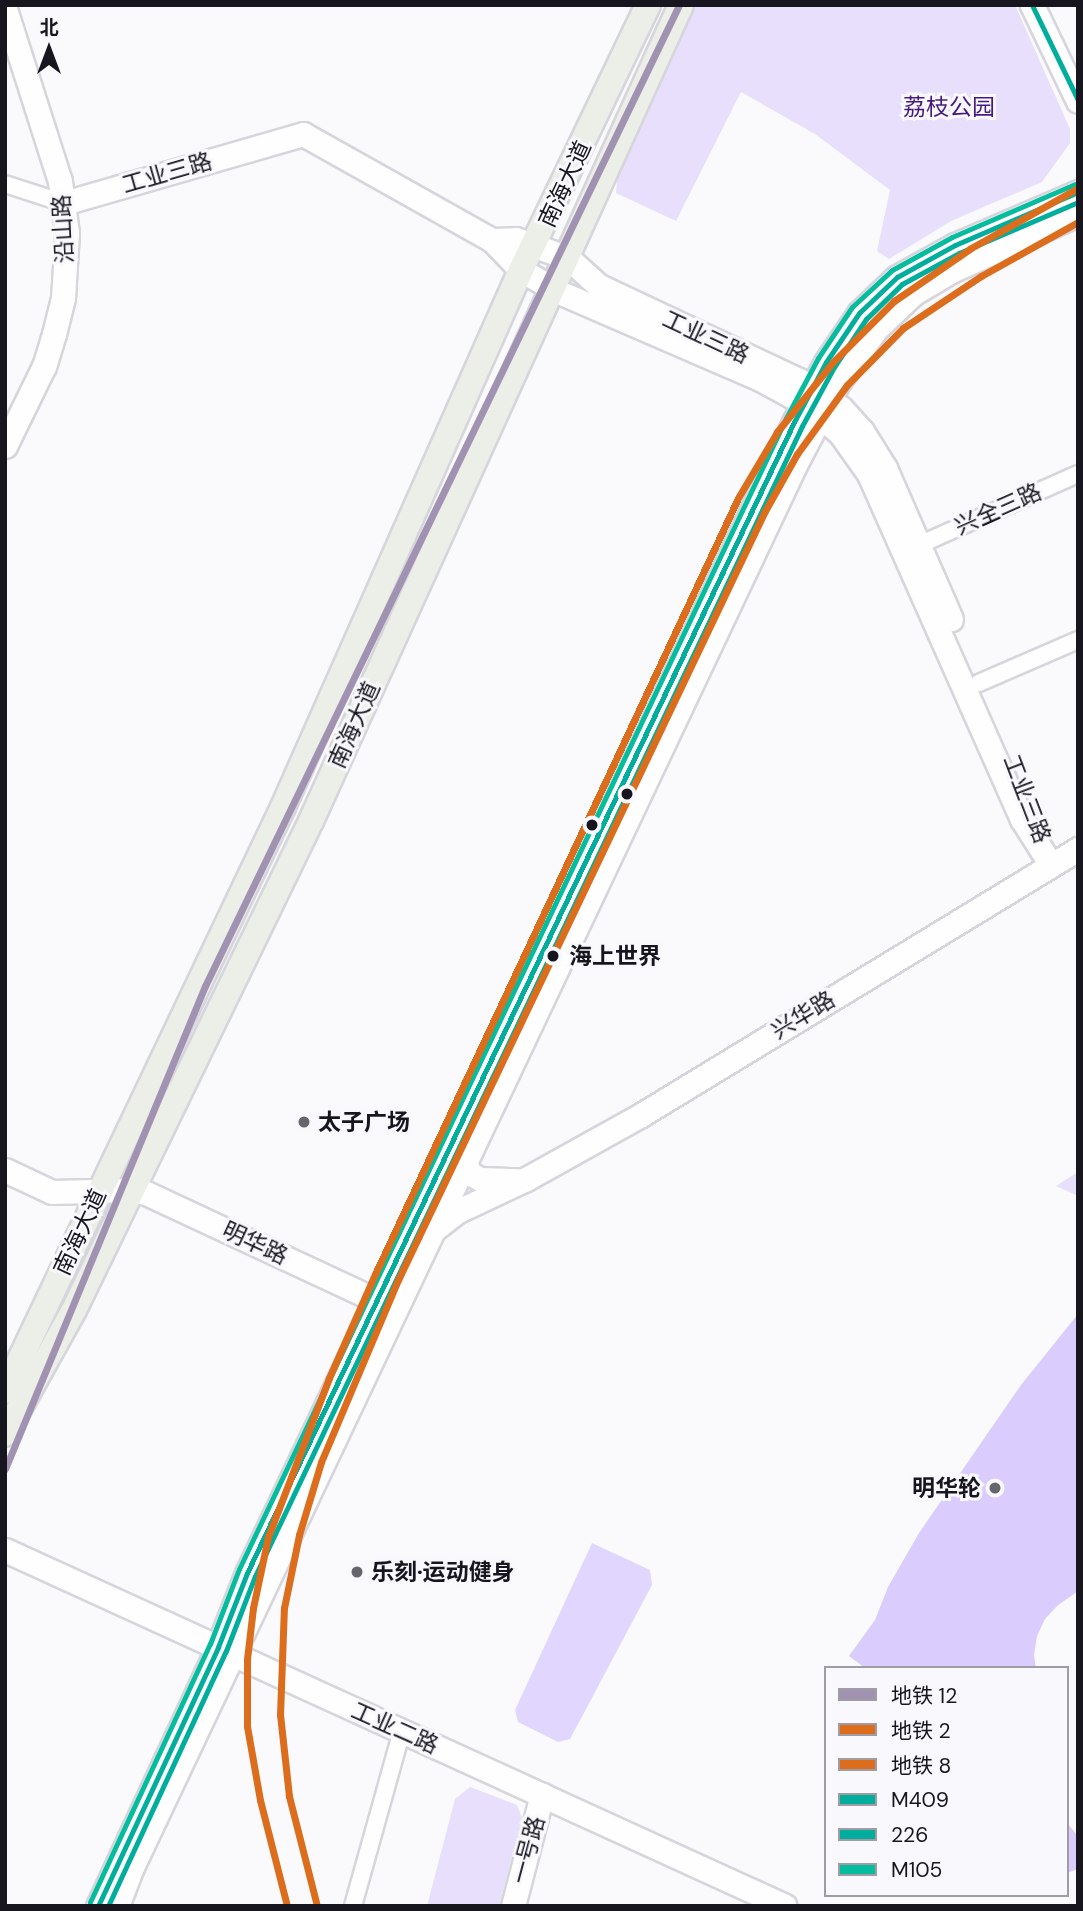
<!DOCTYPE html>
<meta charset="utf-8">
<style>
body{margin:0}
#map{position:relative;width:1083px;height:1911px;overflow:hidden;background:#faf9fc;font-family:"DM Sans","Noto Sans SC",sans-serif}
div>[style]{position:absolute}
.green>*{inset:0;background:#e7dffc}
.forest>*{inset:0;background:#e1d6fe}
.water>*{inset:0;background:#daccfd}
.roads{filter:drop-shadow(2px 0 #d7d5dc) drop-shadow(-2px 0 #d7d5dc) drop-shadow(0 2px #d7d5dc) drop-shadow(0 -2px #d7d5dc)}
.street>*{height:16px;margin:-8px;padding:0 8px;transform-origin:8px;border-radius:8px;background:#fefeff}
.secondary>*{height:23px;margin:-11.5px;padding:0 11.5px;transform-origin:11.5px;border-radius:11.5px;background:#fefeff}
.primary>*{height:24px;margin:-12px;padding:0 12px;transform-origin:12px;border-radius:12px;background:#ecefe8}
.bus-1>*{height:5px;margin:-2.5px;padding:0 2.5px;transform-origin:2.5px;border-radius:2.5px;background:#01ad9c}
.bus-2>*{height:5px;margin:-2.5px;padding:0 2.5px;transform-origin:2.5px;border-radius:2.5px;background:#01ad9c}
.bus-3>*{height:5px;margin:-2.5px;padding:0 2.5px;transform-origin:2.5px;border-radius:2.5px;background:#05bc9f}
.metro-1>*{height:7px;margin:-3.5px;padding:0 3.5px;transform-origin:3.5px;border-radius:3.5px;background:#a192b2}
.metro-2>*{height:7px;margin:-3.5px;padding:0 3.5px;transform-origin:3.5px;border-radius:3.5px;background:#db6d1c}
.metro-3>*{height:7px;margin:-3.5px;padding:0 3.5px;transform-origin:3.5px;border-radius:3.5px;background:#db6d1c}
.dots>*{width:19px;height:19px;translate:-50% -50%;box-sizing:border-box;border:4px solid #f9f8fd;border-radius:50%}
span{translate:-50% -50%;white-space:nowrap;text-align:center;line-height:1.15;-webkit-text-stroke:6px #f9f8fd;paint-order:stroke}
.park-label{font-size:23px;color:#451a7c}
.street-label{font-size:23px;color:#17151d}
.stop-label{font-size:23px;color:#17151d;font-weight:700}
.left{translate:0 -50%;text-align:left}
.poi-label{font-size:23px;color:#17151d;font-weight:700}
.right{translate:-100% -50%;text-align:right}
.frame{position:absolute;inset:0;border:7px solid #17151d;pointer-events:none}
.legend{position:absolute;left:824px;top:1666px;width:245px;height:231px;box-sizing:border-box;background:#f9f8fd;border:2px solid #9f9da3;margin:0;padding:9px 12px;list-style:none;font-size:21px;color:#17151d}
.legend li{display:flex;align-items:center;gap:14px;height:35px}
.legend b{width:35px;border:2px solid #9f9da3}
.north{position:absolute;left:14px;top:14px;width:70px;height:70px;-webkit-text-stroke:5px #f9f8fd;paint-order:stroke;rotate:0deg;font-size:19px;font-weight:700;line-height:28px;text-align:center;color:#17151d}
.north::after{content:'';display:block;margin:auto;width:24px;height:32px;background:#17151d;clip-path:polygon(50% 0,100% 100%,50% 72%,0 100%)}
</style>
<div id="map">
<div class="green">
<div style="clip-path:polygon(691px 5px,1015px 5px,1070px 129px,1070px 143px,1042px 182px,951px 221px,889px 259px,877px 251px,890px 190px,815px 134px,741px 92px,676px 221px,616px 193px,619px 156px)"></div>
<div style="clip-path:polygon(1078px 1172px,1078px 1196px,1056px 1186px)"></div>
<div style="clip-path:polygon(470px 1787px,517px 1805px,522px 1818px,499px 1906px,427px 1906px,455px 1799px)"></div>
</div>
<div class="forest">
<div style="clip-path:polygon(592px 1543px,650px 1570px,652px 1585px,570px 1739px,558px 1742px,518px 1722px,515px 1710px)"></div>
</div>
<div class="water">
<div style="clip-path:polygon(1078px 1314px,1078px 1591px,1057px 1606px,1045px 1619px,1037px 1636px,1034px 1655px,1036px 1668px,865px 1668px,849px 1656px,875px 1620px,888px 1587px,919px 1533px,1021px 1385px)"></div>
<div style="clip-path:polygon(1067px 1823px,1078px 1836px,1078px 1869px,1067px 1873px)"></div>
</div>
<div class="roads">
<div class="street">
<div style="left:5px;top:184px;width:62px;rotate:17.9deg"></div>
<div style="left:919px;top:545px;width:174px;rotate:-24.1deg"></div>
<div style="left:979px;top:683px;width:108px;rotate:-23.5deg"></div>
<div style="left:353px;top:1906px;width:182px;rotate:-74.4deg"></div>
</div>
<div class="secondary">
<div style="left:1032px;top:5px;width:106px;rotate:64.4deg"></div>
<div style="left:5px;top:9px;width:181px;rotate:72.3deg"></div>
<div style="left:60px;top:181px;width:52px;rotate:82.3deg"></div>
<div style="left:67px;top:233px;width:65px;rotate:93.5deg"></div>
<div style="left:63px;top:298px;width:37px;rotate:104deg"></div>
<div style="left:54px;top:334px;width:34px;rotate:107deg"></div>
<div style="left:44px;top:366px;width:89px;rotate:116deg"></div>
<div style="left:64px;top:203px;width:249px;rotate:-16.1deg"></div>
<div style="left:303px;top:134px;width:217px;rotate:29.3deg"></div>
<div style="left:492px;top:240px;width:42px;rotate:46deg"></div>
<div style="left:521px;top:270px;width:44px;rotate:30.1deg"></div>
<div style="left:559px;top:292px;width:219px;rotate:23.4deg"></div>
<div style="left:760px;top:379px;width:50px;rotate:28.6deg"></div>
<div style="left:804px;top:403px;width:47px;rotate:39.8deg"></div>
<div style="left:840px;top:433px;width:50px;rotate:54.7deg"></div>
<div style="left:869px;top:474px;width:377px;rotate:66.1deg"></div>
<div style="left:1022px;top:819px;width:54px;rotate:57.8deg"></div>
<div style="left:492px;top:240px;width:24px;rotate:-2deg"></div>
<div style="left:516px;top:239px;width:55px;rotate:20.1deg"></div>
<div style="left:568px;top:258px;width:42px;rotate:42.1deg"></div>
<div style="left:599px;top:286px;width:221px;rotate:25.2deg"></div>
<div style="left:799px;top:380px;width:50px;rotate:33.7deg"></div>
<div style="left:841px;top:408px;width:31px;rotate:48deg"></div>
<div style="left:862px;top:431px;width:44px;rotate:58.1deg"></div>
<div style="left:885px;top:468px;width:165px;rotate:66.4deg"></div>
<div style="left:466px;top:1163px;width:10px;rotate:73deg"></div>
<div style="left:469px;top:1173px;width:13px;rotate:29deg"></div>
<div style="left:480px;top:1179px;width:37px;rotate:2deg"></div>
<div style="left:5px;top:1170px;width:52px;rotate:25.1deg"></div>
<div style="left:52px;top:1192px;width:79px;rotate:-1.5deg"></div>
<div style="left:131px;top:1190px;width:15px;rotate:11deg"></div>
<div style="left:146px;top:1193px;width:256px;rotate:25deg"></div>
<div style="left:436px;top:1228px;width:28px;rotate:-38deg"></div>
<div style="left:458px;top:1211px;width:75px;rotate:-25.2deg"></div>
<div style="left:526px;top:1179px;width:132px;rotate:-29.1deg"></div>
<div style="left:641px;top:1115px;width:512px;rotate:-31.33deg"></div>
<div style="left:5px;top:1550px;width:857px;rotate:24.53deg"></div>
<div style="left:98px;top:1906px;width:285px;rotate:-65.1deg"></div>
<div style="left:218px;top:1647px;width:79px;rotate:-68.6deg"></div>
<div style="left:247px;top:1573px;width:1274px;rotate:-64.58deg"></div>
<div style="left:794px;top:422px;width:68px;rotate:-61.9deg"></div>
<div style="left:826px;top:362px;width:59px;rotate:-56deg"></div>
<div style="left:859px;top:313px;width:52px;rotate:-43.5deg"></div>
<div style="left:897px;top:277px;width:66px;rotate:-28.9deg"></div>
<div style="left:955px;top:245px;width:134px;rotate:-23.3deg"></div>
<div style="left:117px;top:1906px;width:42px;rotate:-69deg"></div>
<div style="left:132px;top:1867px;width:1549px;rotate:-64.69deg"></div>
<div style="left:794px;top:467px;width:97px;rotate:-62.4deg"></div>
<div style="left:839px;top:381px;width:64px;rotate:-54.6deg"></div>
<div style="left:876px;top:329px;width:52px;rotate:-43.5deg"></div>
<div style="left:914px;top:293px;width:43px;rotate:-30.7deg"></div>
<div style="left:951px;top:271px;width:139px;rotate:-24.2deg"></div>
<div style="left:513px;top:1906px;width:115px;rotate:-75.4deg"></div>
</div>
<div class="primary">
<div style="left:5px;top:1391px;width:647px;rotate:-64.54deg"></div>
<div style="left:283px;top:807px;width:587px;rotate:-66.1deg"></div>
<div style="left:521px;top:270px;width:294px;rotate:-64.4deg"></div>
<div style="left:5px;top:1434px;width:142px;rotate:-60.9deg"></div>
<div style="left:74px;top:1310px;width:543px;rotate:-64.14deg"></div>
<div style="left:311px;top:821px;width:896px;rotate:-65.61deg"></div>
</div>
</div>
<div class="bus-1">
<div style="left:1032px;top:5px;width:106px;rotate:64.2deg"></div>
<div style="left:98px;top:1906px;width:285px;rotate:-65.1deg"></div>
<div style="left:218px;top:1647px;width:79px;rotate:-68.6deg"></div>
<div style="left:247px;top:1573px;width:1274px;rotate:-64.58deg"></div>
<div style="left:794px;top:422px;width:68px;rotate:-61.9deg"></div>
<div style="left:826px;top:362px;width:59px;rotate:-56deg"></div>
<div style="left:859px;top:313px;width:52px;rotate:-43.5deg"></div>
<div style="left:897px;top:277px;width:66px;rotate:-28.9deg"></div>
<div style="left:955px;top:245px;width:134px;rotate:-23.3deg"></div>
</div>
<div class="bus-2">
<div style="left:108px;top:1906px;width:281px;rotate:-65.2deg"></div>
<div style="left:226px;top:1651px;width:80px;rotate:-68.9deg"></div>
<div style="left:255px;top:1576px;width:1273px;rotate:-64.56deg"></div>
<div style="left:802px;top:426px;width:67px;rotate:-61.5deg"></div>
<div style="left:834px;top:367px;width:58px;rotate:-56.3deg"></div>
<div style="left:866px;top:319px;width:50px;rotate:-44.2deg"></div>
<div style="left:902px;top:284px;width:65px;rotate:-28.5deg"></div>
<div style="left:959px;top:253px;width:129px;rotate:-23.2deg"></div>
</div>
<div class="bus-3">
<div style="left:90px;top:1902px;width:285px;rotate:-65.1deg"></div>
<div style="left:210px;top:1644px;width:80px;rotate:-68.9deg"></div>
<div style="left:239px;top:1569px;width:1274px;rotate:-64.58deg"></div>
<div style="left:786px;top:418px;width:68px;rotate:-61.9deg"></div>
<div style="left:818px;top:358px;width:61px;rotate:-56.3deg"></div>
<div style="left:852px;top:307px;width:54px;rotate:-42.8deg"></div>
<div style="left:892px;top:270px;width:68px;rotate:-28.8deg"></div>
<div style="left:952px;top:237px;width:134px;rotate:-23.3deg"></div>
</div>
<div class="metro-1">
<div style="left:5px;top:1469px;width:523px;rotate:-67.51deg"></div>
<div style="left:205px;top:986px;width:1090px;rotate:-64.21deg"></div>
</div>
<div class="metro-2">
<div style="left:287px;top:1906px;width:109px;rotate:-104.3deg"></div>
<div style="left:260px;top:1800px;width:75px;rotate:-100deg"></div>
<div style="left:247px;top:1726px;width:67px;rotate:-90deg"></div>
<div style="left:247px;top:1659px;width:51px;rotate:-83.3deg"></div>
<div style="left:253px;top:1608px;width:73px;rotate:-78.1deg"></div>
<div style="left:268px;top:1537px;width:170px;rotate:-69deg"></div>
<div style="left:329px;top:1378px;width:116px;rotate:-66.1deg"></div>
<div style="left:376px;top:1272px;width:854px;rotate:-64.93deg"></div>
<div style="left:738px;top:498px;width:77px;rotate:-59.4deg"></div>
<div style="left:777px;top:432px;width:88px;rotate:-51.4deg"></div>
<div style="left:832px;top:363px;width:88px;rotate:-45deg"></div>
<div style="left:894px;top:301px;width:93px;rotate:-34.5deg"></div>
<div style="left:971px;top:248px;width:123px;rotate:-29.3deg"></div>
</div>
<div class="metro-3">
<div style="left:317px;top:1906px;width:114px;rotate:-104.3deg"></div>
<div style="left:289px;top:1796px;width:81px;rotate:-96.3deg"></div>
<div style="left:280px;top:1715px;width:107px;rotate:-87.9deg"></div>
<div style="left:284px;top:1608px;width:75px;rotate:-78.4deg"></div>
<div style="left:299px;top:1535px;width:76px;rotate:-73.2deg"></div>
<div style="left:321px;top:1462px;width:198px;rotate:-67.1deg"></div>
<div style="left:398px;top:1280px;width:852px;rotate:-64.49deg"></div>
<div style="left:765px;top:511px;width:65px;rotate:-60.7deg"></div>
<div style="left:797px;top:454px;width:85px;rotate:-54.1deg"></div>
<div style="left:847px;top:385px;width:80px;rotate:-45.5deg"></div>
<div style="left:903px;top:328px;width:94px;rotate:-33.7deg"></div>
<div style="left:981px;top:276px;width:111px;rotate:-29.1deg"></div>
</div>
<div class="dots">
<div style="left:627px;top:794px;background:#17151d"></div>
<div style="left:592px;top:825px;background:#17151d"></div>
<div style="left:553px;top:956px;background:#17151d"></div>
<div style="left:304px;top:1122px;background:#66656b"></div>
<div style="left:995px;top:1488px;background:#66656b"></div>
<div style="left:357px;top:1572px;background:#66656b"></div>
</div>
<div class="park-label">
<span style="left:949px;top:107px">荔枝公园</span>
</div>
<div class="street-label">
<span style="left:167px;top:173px;rotate:-16deg">工业三路</span>
<span style="left:565px;top:184px;rotate:-65deg">南海大道</span>
<span style="left:63px;top:229px;rotate:-93deg">沿山路</span>
<span style="left:706px;top:337px;rotate:25deg">工业三路</span>
<span style="left:998px;top:509px;rotate:-24deg">兴全三路</span>
<span style="left:354px;top:725px;rotate:-66deg">南海大道</span>
<span style="left:1027px;top:799px;rotate:69deg">工业三路</span>
<span style="left:803px;top:1015px;rotate:-31deg">兴华路</span>
<span style="left:80px;top:1232px;rotate:-65deg">南海大道</span>
<span style="left:255px;top:1243px;rotate:25deg">明华路</span>
<span style="left:395px;top:1728px;rotate:24deg">工业二路</span>
<span style="left:528px;top:1850px;rotate:-75deg">一号路</span>
</div>
<div class="stop-label">
<span class="left" style="left:569px;top:956px">海上世界</span>
</div>
<div class="poi-label">
<span class="left" style="left:318px;top:1122px">太子广场</span>
<span class="right" style="left:981px;top:1488px">明华轮</span>
<span class="left" style="left:371px;top:1572px">乐刻·运动健身</span>
</div>
<div class="frame"></div>
<ul class="legend">
<li><b style="height:9px;background:#a192b2"></b>地铁 12</li>
<li><b style="height:9px;background:#db6d1c"></b>地铁 2</li>
<li><b style="height:9px;background:#db6d1c"></b>地铁 8</li>
<li><b style="height:9px;background:#01ad9c"></b>M409</li>
<li><b style="height:9px;background:#01ad9c"></b>226</li>
<li><b style="height:9px;background:#05bc9f"></b>M105</li>
</ul>
<div class="north">北</div>
</div>
